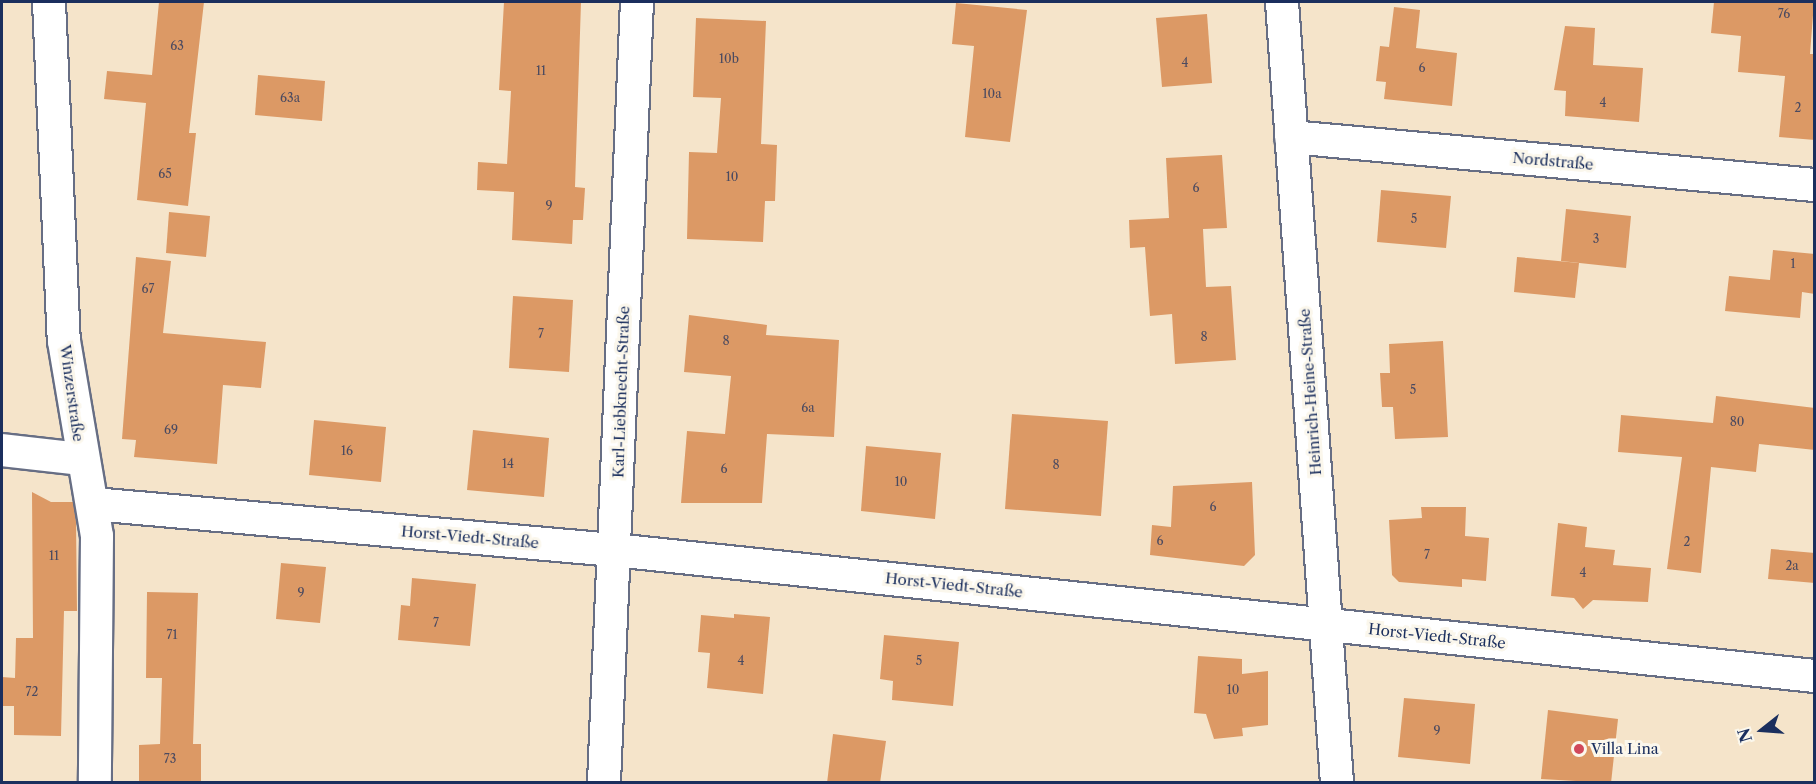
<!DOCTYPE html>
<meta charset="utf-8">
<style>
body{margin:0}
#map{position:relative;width:1816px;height:784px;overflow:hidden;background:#f5e4ca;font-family:"Libre Caslon Text",serif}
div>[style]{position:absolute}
.building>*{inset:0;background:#dc9965}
.roads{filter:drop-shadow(2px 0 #676e84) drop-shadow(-2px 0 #676e84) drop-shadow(0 2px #676e84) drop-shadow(0 -2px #676e84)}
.street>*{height:32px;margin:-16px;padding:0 16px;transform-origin:16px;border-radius:16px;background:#fff}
.dots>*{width:16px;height:16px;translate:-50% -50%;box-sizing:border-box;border:3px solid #fbf7ec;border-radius:50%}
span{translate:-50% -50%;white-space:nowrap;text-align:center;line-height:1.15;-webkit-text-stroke:6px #fbf7ec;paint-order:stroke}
.number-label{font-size:12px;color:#4b4a60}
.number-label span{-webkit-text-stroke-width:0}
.street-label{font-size:15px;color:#1b2f5e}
.poi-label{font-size:15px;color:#1b2f5e}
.left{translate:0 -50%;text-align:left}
.frame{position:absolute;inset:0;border:3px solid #1b2f5e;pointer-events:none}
.north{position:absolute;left:1732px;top:700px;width:60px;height:60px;-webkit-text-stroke:4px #fbf7ec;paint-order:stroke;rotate:253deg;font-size:16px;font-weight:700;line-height:24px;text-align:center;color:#1b2f5e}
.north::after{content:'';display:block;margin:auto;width:21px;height:27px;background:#1b2f5e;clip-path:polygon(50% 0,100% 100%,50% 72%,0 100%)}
</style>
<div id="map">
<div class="building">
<div style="clip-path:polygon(159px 2px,204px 2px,189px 133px,196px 133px,188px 206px,137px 200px,146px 103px,104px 99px,107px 71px,152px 75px)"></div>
<div style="clip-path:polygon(504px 2px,581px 2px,575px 187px,585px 188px,583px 220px,573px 220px,572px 244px,512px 240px,514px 192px,477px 190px,478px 162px,507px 164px,511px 91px,499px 90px)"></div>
<div style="clip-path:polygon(1714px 2px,1814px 2px,1810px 54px,1815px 54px,1815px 140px,1779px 137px,1785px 76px,1738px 72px,1741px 36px,1711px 33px)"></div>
<div style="clip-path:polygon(956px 3px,1027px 10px,1010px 142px,965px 137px,974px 46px,952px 44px)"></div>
<div style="clip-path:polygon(1394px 7px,1420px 10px,1416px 48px,1457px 53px,1452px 106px,1384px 99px,1386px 82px,1376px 81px,1380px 46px,1389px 47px)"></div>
<div style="clip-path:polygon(1207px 14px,1212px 83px,1162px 87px,1156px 18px)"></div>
<div style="clip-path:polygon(696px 18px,766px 21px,761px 144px,777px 145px,775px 201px,765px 201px,763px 242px,687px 239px,689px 152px,717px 153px,721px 98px,693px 97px)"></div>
<div style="clip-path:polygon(1565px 26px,1595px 28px,1593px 65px,1643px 68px,1639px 122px,1565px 116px,1566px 91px,1554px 90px)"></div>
<div style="clip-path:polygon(258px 75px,325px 81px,322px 121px,255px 115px)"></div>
<div style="clip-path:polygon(1222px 155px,1227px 228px,1203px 229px,1206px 287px,1231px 286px,1236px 360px,1175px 364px,1172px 314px,1150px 316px,1145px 247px,1130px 248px,1129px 220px,1169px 218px,1166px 158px)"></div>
<div style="clip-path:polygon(1381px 190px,1451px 196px,1446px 248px,1377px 242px)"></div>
<div style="clip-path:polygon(1566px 209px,1631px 216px,1626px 268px,1561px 261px)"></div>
<div style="clip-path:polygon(169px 212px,210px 216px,206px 257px,166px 253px)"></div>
<div style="clip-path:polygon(1773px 250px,1815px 254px,1815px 294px,1802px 292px,1800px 318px,1725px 311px,1729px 276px,1770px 280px)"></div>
<div style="clip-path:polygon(136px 257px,171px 261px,163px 333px,266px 342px,261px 388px,223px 385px,217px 464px,134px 457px,136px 440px,122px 439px)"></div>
<div style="clip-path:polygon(1517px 257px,1579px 263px,1575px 298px,1514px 292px)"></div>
<div style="clip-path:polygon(513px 296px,573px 300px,569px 372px,509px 368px)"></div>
<div style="clip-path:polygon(689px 315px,767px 325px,766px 335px,839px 340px,834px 437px,767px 434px,762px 503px,681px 503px,687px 431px,725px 434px,731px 376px,684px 372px)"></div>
<div style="clip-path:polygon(1443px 341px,1448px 437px,1395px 439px,1393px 407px,1382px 407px,1380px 373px,1390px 373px,1389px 344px)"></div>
<div style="clip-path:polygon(1716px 396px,1815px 408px,1815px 450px,1759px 444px,1756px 472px,1711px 467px,1701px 573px,1667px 569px,1682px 457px,1618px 452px,1621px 415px,1713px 423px)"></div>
<div style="clip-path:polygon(1012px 414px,1108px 421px,1101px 516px,1005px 509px)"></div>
<div style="clip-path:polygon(314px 420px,386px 427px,381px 482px,309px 475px)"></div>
<div style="clip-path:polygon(473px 430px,549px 438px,544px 497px,467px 490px)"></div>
<div style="clip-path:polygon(866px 446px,941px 453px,935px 519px,861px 511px)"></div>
<div style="clip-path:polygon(1252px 482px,1255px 555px,1244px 566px,1150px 555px,1152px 525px,1171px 527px,1173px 486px)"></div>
<div style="clip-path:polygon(32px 492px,51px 502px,73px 502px,76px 521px,77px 611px,64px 611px,61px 736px,14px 735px,14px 706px,2px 706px,2px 677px,15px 678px,16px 638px,33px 638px)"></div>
<div style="clip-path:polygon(1421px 507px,1466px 507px,1465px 536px,1489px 538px,1486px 581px,1462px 579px,1462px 587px,1399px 582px,1392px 575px,1389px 520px,1422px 518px)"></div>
<div style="clip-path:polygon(1558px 523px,1587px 527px,1585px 547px,1615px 550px,1613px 565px,1651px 568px,1648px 602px,1593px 600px,1583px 609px,1574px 598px,1551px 596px)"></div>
<div style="clip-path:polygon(1771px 549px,1815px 553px,1815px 583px,1768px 579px)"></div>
<div style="clip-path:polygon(281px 563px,326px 567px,320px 623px,276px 619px)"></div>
<div style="clip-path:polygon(412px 578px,476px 584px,470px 646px,398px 640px,401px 605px,410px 606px)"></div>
<div style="clip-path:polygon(147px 592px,198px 593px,193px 744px,201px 744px,201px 783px,139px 783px,139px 745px,160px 744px,162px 678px,146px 678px)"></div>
<div style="clip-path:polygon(734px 614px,770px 617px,763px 694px,707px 688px,710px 653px,698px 652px,701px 615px,734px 618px)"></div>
<div style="clip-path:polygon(884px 635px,959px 642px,953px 706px,892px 700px,893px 681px,880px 679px)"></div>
<div style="clip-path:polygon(1198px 656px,1242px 659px,1242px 674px,1268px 671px,1268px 725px,1242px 728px,1243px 736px,1214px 739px,1206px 714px,1194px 713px)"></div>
<div style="clip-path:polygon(1404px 698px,1475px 704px,1470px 764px,1398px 757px)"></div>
<div style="clip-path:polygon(1548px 710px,1618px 719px,1611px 783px,1541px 779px)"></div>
<div style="clip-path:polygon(833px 734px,886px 741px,880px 783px,827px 783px)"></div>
</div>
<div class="roads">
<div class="street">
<div style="left:49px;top:2px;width:339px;rotate:87.5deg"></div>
<div style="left:64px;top:341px;width:198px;rotate:80.4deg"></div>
<div style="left:97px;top:536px;width:246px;rotate:90.5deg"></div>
<div style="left:1282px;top:2px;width:782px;rotate:85.97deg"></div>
<div style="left:1291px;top:137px;width:525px;rotate:5.24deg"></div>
<div style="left:2px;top:450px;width:80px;rotate:6.5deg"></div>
<div style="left:93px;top:504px;width:523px;rotate:5.05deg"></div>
<div style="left:614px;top:550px;width:1207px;rotate:5.99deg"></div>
<div style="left:604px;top:782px;width:781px;rotate:-87.58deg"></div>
</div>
</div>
<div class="dots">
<div style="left:1579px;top:749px;background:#d1495b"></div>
</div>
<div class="number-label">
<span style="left:1784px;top:14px">76</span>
<span style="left:177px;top:46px">63</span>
<span style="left:729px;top:59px">10b</span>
<span style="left:1185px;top:63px">4</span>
<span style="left:1422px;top:68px">6</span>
<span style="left:541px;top:71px">11</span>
<span style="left:992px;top:94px">10a</span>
<span style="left:290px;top:98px">63a</span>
<span style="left:1603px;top:103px">4</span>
<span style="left:1798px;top:108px">2</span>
<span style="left:165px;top:174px">65</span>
<span style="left:732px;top:177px">10</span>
<span style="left:1196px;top:188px">6</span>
<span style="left:549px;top:206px">9</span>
<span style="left:1414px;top:219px">5</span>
<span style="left:1596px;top:239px">3</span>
<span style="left:1793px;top:264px">1</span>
<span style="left:148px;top:289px">67</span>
<span style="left:541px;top:334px">7</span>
<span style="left:1204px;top:337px">8</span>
<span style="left:726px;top:341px">8</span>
<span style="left:1413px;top:390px">5</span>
<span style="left:808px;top:408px">6a</span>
<span style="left:1737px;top:422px">80</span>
<span style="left:171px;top:430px">69</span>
<span style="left:347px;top:451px">16</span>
<span style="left:508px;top:464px">14</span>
<span style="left:1056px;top:465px">8</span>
<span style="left:724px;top:469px">6</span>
<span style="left:901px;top:482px">10</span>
<span style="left:1213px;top:507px">6</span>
<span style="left:1160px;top:541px">6</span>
<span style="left:1687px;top:542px">2</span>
<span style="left:1427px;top:555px">7</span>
<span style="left:54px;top:556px">11</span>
<span style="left:1792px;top:566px">2a</span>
<span style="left:1583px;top:573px">4</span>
<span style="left:301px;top:593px">9</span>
<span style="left:436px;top:623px">7</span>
<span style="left:172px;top:635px">71</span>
<span style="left:741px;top:661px">4</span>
<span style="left:919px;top:661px">5</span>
<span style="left:1233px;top:690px">10</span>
<span style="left:32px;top:692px">72</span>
<span style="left:1437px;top:731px">9</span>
<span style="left:170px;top:759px">73</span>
</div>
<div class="street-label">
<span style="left:1553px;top:161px;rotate:5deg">Nordstraße</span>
<span style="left:621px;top:392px;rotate:-88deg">Karl-Liebknecht-Straße</span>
<span style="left:1310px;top:392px;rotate:-94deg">Heinrich-Heine-Straße</span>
<span style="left:72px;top:393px;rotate:82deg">Winzerstraße</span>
<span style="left:470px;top:537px;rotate:5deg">Horst-Viedt-Straße</span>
<span style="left:954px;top:585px;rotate:6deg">Horst-Viedt-Straße</span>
<span style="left:1437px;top:636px;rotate:6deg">Horst-Viedt-Straße</span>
</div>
<div class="poi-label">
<span class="left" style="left:1591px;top:749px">Villa Lina</span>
</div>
<div class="frame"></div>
<div class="north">N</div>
</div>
